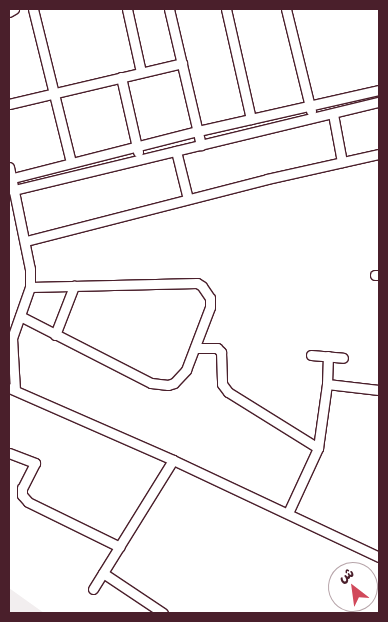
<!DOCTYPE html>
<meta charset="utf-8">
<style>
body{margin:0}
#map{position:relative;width:388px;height:622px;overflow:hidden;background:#fff;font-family:"Shantell Sans","Playpen Sans Arabic",sans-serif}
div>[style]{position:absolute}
.built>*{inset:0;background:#f2eeef}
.roads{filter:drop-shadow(1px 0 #4a1f2b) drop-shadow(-1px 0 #4a1f2b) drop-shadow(0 1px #4a1f2b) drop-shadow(0 -1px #4a1f2b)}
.minor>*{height:9px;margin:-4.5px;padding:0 4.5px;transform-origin:4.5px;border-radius:4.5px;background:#fff}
span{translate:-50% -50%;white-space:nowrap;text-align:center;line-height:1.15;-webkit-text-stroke:5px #fff;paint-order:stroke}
.frame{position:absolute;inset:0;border:10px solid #4a1f2b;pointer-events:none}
.north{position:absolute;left:328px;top:562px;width:50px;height:50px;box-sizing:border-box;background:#fff;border:1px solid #b7a5aa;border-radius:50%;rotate:330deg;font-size:14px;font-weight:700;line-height:20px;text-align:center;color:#4a1f2b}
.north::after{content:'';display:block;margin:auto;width:18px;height:22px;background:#d1495b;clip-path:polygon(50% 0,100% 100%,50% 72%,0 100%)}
</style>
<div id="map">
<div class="built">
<div style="clip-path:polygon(9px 588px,44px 613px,9px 613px)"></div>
</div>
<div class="roads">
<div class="minor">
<div style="left:33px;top:9px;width:158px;rotate:76.1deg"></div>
<div style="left:127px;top:9px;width:65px;rotate:77.5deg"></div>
<div style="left:169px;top:9px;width:140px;rotate:76.8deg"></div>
<div style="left:226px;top:9px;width:113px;rotate:77.2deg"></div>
<div style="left:286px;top:9px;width:105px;rotate:76.2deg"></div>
<div style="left:9px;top:12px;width:6px;rotate:-31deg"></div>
<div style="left:121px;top:77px;width:77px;rotate:77.2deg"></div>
<div style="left:9px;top:104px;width:178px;rotate:-13.3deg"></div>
<div style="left:333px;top:114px;width:49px;rotate:79.4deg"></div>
<div style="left:176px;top:151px;width:49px;rotate:76deg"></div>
<div style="left:9px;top:167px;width:104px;rotate:78.4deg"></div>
<div style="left:30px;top:269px;width:18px;rotate:90deg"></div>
<div style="left:30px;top:287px;width:54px;rotate:109.4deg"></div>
<div style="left:12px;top:338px;width:52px;rotate:86.7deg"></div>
<div style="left:9px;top:179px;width:195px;rotate:-14.3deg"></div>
<div style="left:198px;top:131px;width:186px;rotate:-12.8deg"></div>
<div style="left:9px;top:189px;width:5px;rotate:11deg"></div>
<div style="left:14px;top:190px;width:375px;rotate:-13.6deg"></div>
<div style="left:26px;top:241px;width:249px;rotate:-14.4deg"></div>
<div style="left:267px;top:179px;width:115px;rotate:-12.6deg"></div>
<div style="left:375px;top:275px;width:4px"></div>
<div style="left:20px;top:316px;width:147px;rotate:27.1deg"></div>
<div style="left:151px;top:383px;width:17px;rotate:7deg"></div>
<div style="left:168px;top:385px;width:6px;rotate:-18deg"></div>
<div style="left:174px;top:383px;width:18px;rotate:-47deg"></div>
<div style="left:186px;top:370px;width:67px;rotate:-69.1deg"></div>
<div style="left:210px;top:307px;width:9px;rotate:-90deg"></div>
<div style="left:210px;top:298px;width:14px;rotate:-124deg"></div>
<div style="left:202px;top:286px;width:6px;rotate:-149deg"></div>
<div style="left:197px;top:283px;width:167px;rotate:178.6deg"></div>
<div style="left:55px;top:335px;width:53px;rotate:-68.8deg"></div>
<div style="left:195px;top:348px;width:22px"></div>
<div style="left:217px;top:348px;width:6px;rotate:45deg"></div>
<div style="left:221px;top:352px;width:32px;rotate:88deg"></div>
<div style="left:222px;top:384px;width:10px;rotate:53deg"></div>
<div style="left:228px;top:392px;width:106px;rotate:31.9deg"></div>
<div style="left:311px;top:355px;width:32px;rotate:5deg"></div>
<div style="left:327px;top:384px;width:28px;rotate:-88deg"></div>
<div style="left:9px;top:388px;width:179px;rotate:23.7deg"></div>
<div style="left:173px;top:460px;width:228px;rotate:25.2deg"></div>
<div style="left:9px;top:453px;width:28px;rotate:21deg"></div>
<div style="left:35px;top:463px;width:28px;rotate:117deg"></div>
<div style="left:22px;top:488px;width:7px;rotate:90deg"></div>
<div style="left:22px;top:495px;width:9px;rotate:49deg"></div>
<div style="left:28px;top:502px;width:102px;rotate:26.1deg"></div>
<div style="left:288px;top:513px;width:72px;rotate:-65.2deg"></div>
<div style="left:318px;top:448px;width:65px;rotate:-82deg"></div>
<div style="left:327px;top:384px;width:52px;rotate:6.6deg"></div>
<div style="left:103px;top:573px;width:72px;rotate:33.7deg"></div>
<div style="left:93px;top:589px;width:152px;rotate:-58.2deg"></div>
</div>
</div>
<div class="frame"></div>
<div class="north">ش</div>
</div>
